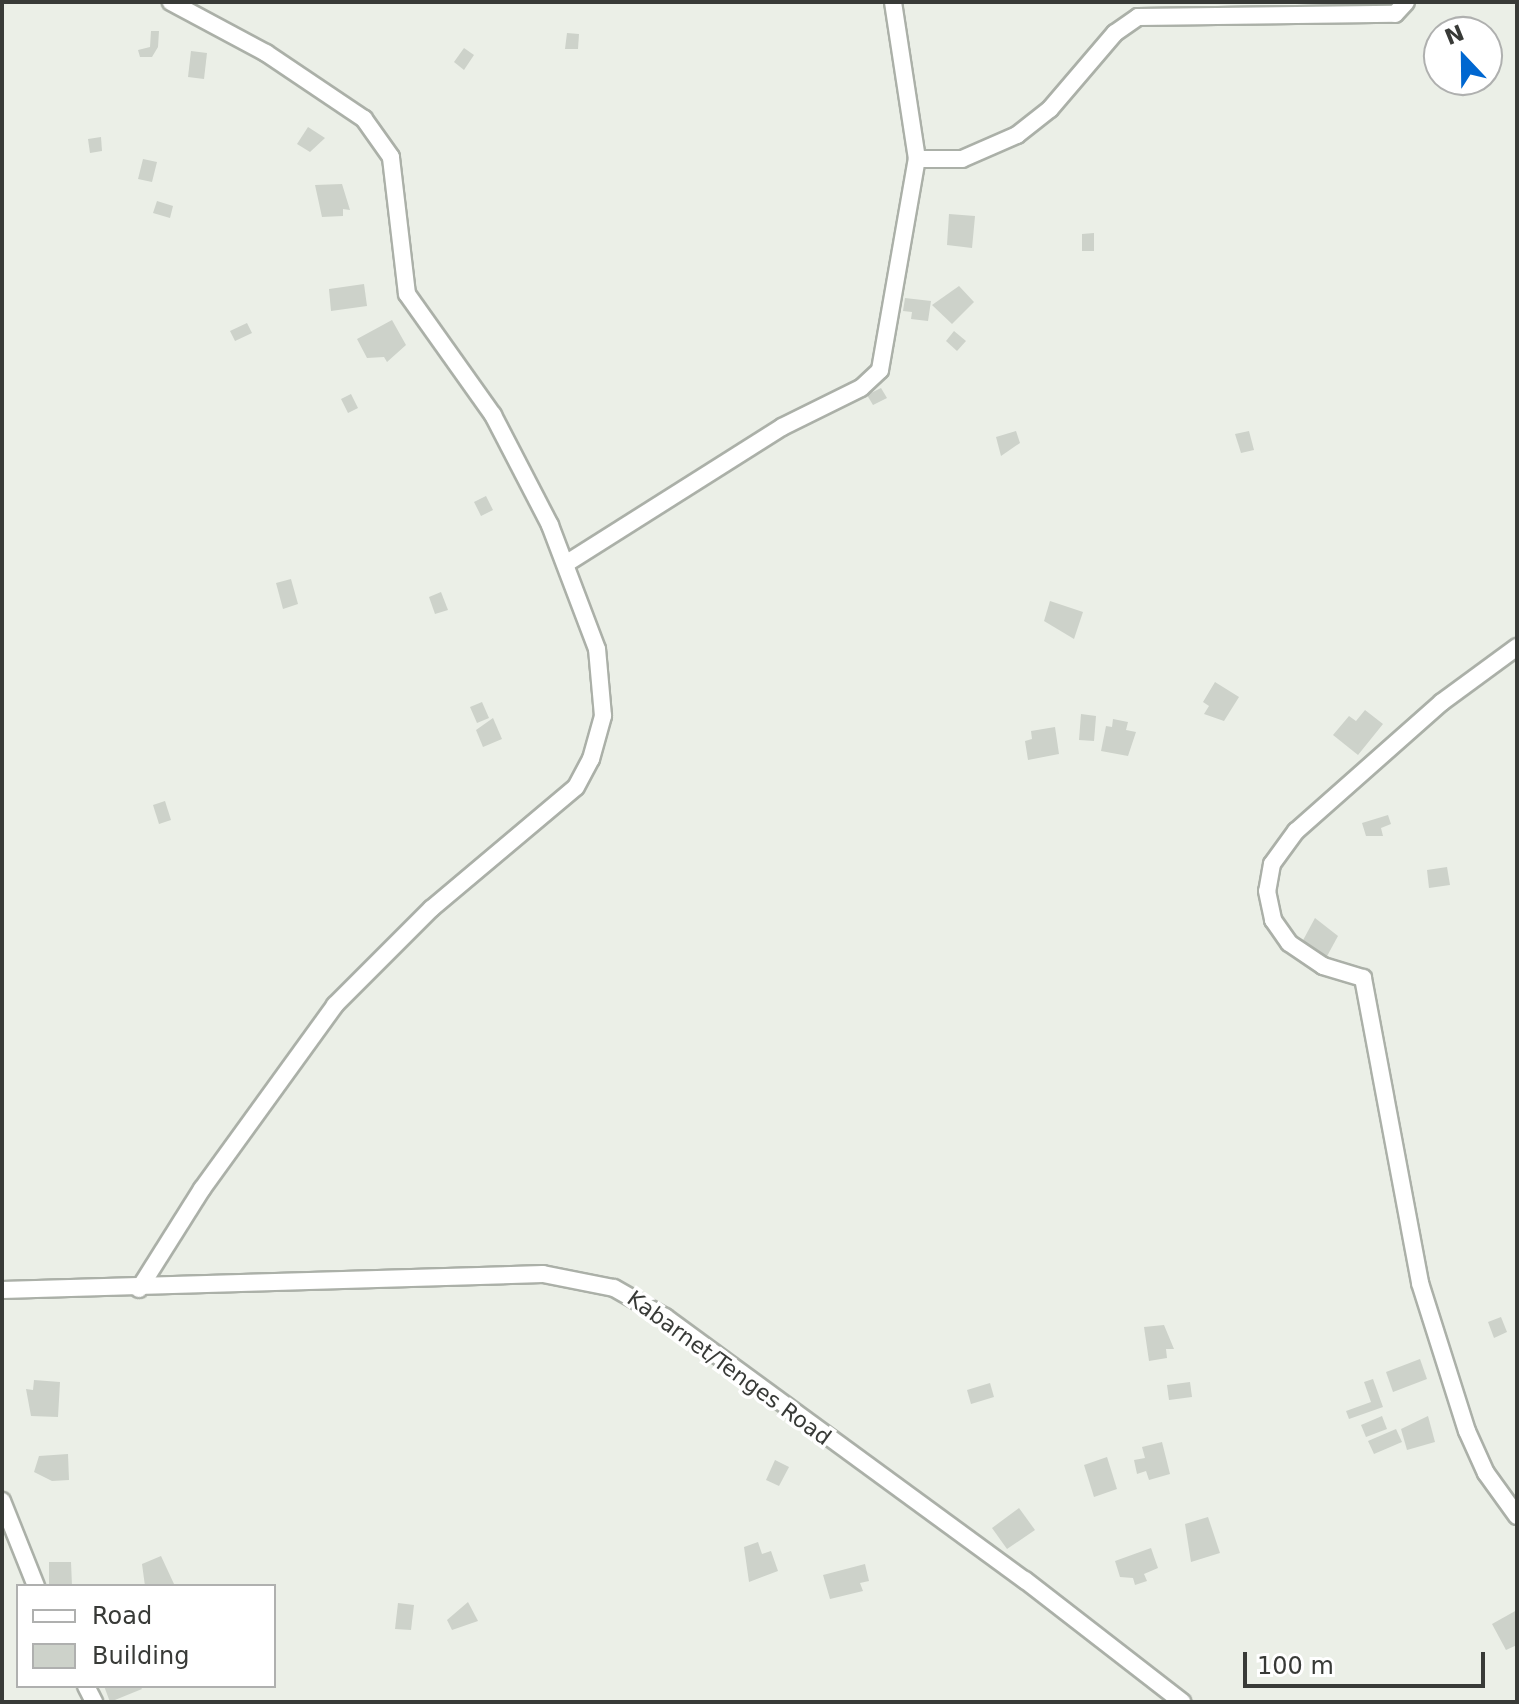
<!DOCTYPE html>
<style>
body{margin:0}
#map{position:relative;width:1519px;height:1704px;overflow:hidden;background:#ebefe7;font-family:"DejaVu Sans",sans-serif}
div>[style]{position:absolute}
.building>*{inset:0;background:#cdd2ca}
.roads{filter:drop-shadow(2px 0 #abb0a8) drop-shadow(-2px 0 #abb0a8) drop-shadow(0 2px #abb0a8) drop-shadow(0 -2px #abb0a8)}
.minor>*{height:16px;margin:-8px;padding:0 8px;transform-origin:8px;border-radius:8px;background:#fff}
span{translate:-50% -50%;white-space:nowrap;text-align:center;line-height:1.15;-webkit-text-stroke:7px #fff;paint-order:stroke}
.street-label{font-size:22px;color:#383a37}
.frame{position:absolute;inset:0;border:4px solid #383a37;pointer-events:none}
.legend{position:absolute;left:16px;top:1584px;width:260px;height:104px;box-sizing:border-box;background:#fff;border:2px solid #afb0af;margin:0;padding:10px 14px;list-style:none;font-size:24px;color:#383a37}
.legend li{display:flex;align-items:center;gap:16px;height:40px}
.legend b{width:40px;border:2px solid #afb0af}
.north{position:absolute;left:1423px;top:16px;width:80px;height:80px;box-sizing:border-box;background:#fff;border:2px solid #afb0af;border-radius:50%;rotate:338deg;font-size:22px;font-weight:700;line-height:32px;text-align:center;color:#383a37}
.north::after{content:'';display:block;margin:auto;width:28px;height:36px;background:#0067d0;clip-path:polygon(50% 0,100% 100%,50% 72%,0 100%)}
.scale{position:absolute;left:1243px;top:1652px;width:242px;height:36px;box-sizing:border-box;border:4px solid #383a37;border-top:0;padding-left:10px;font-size:24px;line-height:28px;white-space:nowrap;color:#383a37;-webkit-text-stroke:6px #fff;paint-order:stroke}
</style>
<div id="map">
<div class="building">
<div style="clip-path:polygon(151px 31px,159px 31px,158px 47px,152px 57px,140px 57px,138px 50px,150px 47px)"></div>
<div style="clip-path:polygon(567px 33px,579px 34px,578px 49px,565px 49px)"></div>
<div style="clip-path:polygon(464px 48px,474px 55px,464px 70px,454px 62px)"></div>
<div style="clip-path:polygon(191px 51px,207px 53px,204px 79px,188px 77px)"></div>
<div style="clip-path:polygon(308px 127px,325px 138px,310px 152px,297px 144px)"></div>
<div style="clip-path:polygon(101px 137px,102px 151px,90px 153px,88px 139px)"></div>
<div style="clip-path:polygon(143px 159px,157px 162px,152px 182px,138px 179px)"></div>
<div style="clip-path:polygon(342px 184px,350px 210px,343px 209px,343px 216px,322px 217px,315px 185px)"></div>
<div style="clip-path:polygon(157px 201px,173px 206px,170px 218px,153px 213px)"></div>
<div style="clip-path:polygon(949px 214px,975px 216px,972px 248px,947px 245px)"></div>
<div style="clip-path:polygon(1094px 233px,1094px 251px,1082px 251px,1082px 234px)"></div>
<div style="clip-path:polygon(364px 284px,367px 306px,331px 311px,329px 289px)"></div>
<div style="clip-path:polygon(959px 286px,974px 302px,952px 324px,932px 305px)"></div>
<div style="clip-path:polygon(905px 298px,931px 301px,928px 321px,911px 319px,912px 312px,903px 311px)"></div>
<div style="clip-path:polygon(392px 320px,406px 345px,387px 362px,384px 357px,367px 358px,357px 339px)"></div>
<div style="clip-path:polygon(247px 323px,252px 333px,235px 341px,230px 331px)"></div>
<div style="clip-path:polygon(954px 331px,966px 341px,957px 351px,946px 341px)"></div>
<div style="clip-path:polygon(881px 388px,887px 398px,873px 405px,867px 395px)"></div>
<div style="clip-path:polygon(351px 394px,358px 408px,348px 413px,341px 399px)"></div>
<div style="clip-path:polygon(1016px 431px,1020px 443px,1001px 456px,996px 437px)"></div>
<div style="clip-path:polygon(1249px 431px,1254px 450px,1241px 453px,1235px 434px)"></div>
<div style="clip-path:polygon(486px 496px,493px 510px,481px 516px,474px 502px)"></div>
<div style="clip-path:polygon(291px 579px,298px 604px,283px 609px,276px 583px)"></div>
<div style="clip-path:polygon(441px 592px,448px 610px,435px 614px,429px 597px)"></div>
<div style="clip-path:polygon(1050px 601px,1083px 612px,1074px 639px,1044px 621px)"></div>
<div style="clip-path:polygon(1215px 682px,1239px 697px,1224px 721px,1204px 714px,1209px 706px,1203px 702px)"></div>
<div style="clip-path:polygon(482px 702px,489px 718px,477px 723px,470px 707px)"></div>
<div style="clip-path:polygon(1365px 710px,1383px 724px,1358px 755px,1333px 735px,1349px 716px,1356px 721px)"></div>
<div style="clip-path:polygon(1081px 714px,1096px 716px,1094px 741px,1079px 740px)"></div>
<div style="clip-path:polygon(493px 718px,502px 739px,483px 747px,476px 730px)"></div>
<div style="clip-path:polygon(1113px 719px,1128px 722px,1126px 730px,1136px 732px,1128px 756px,1101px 751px,1106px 726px,1112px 727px)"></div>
<div style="clip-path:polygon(1055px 727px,1059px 754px,1028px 760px,1025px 741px,1032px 739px,1031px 731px)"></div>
<div style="clip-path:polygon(165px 801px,171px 820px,159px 824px,153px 805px)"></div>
<div style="clip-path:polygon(1388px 815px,1391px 824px,1381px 828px,1383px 836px,1366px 836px,1362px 823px)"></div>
<div style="clip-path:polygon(1447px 867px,1450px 885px,1429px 888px,1427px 870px)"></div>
<div style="clip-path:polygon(1315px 918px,1338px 936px,1326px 958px,1301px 944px)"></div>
<div style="clip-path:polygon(1501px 1317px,1507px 1332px,1494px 1338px,1488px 1322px)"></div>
<div style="clip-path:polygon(1164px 1325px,1174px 1349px,1166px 1349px,1167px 1358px,1149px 1361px,1144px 1327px)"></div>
<div style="clip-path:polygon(1420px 1359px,1427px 1379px,1393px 1392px,1386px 1372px)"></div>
<div style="clip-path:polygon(1373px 1379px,1383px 1407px,1349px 1419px,1346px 1411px,1371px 1402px,1364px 1382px)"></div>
<div style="clip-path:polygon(34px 1380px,60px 1382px,58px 1417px,31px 1416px,26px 1389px,33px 1390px)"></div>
<div style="clip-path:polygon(1190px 1382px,1192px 1397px,1169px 1400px,1167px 1385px)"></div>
<div style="clip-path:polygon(990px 1383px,994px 1397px,971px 1404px,967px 1390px)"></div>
<div style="clip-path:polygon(1382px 1416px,1387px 1429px,1366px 1437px,1361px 1425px)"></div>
<div style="clip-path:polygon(1428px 1416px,1435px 1442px,1407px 1450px,1401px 1429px)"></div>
<div style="clip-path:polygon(1396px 1429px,1402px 1442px,1374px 1454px,1368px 1441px)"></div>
<div style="clip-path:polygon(1162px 1442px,1170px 1474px,1149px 1480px,1146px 1471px,1137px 1474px,1134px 1460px,1145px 1458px,1142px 1447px)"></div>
<div style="clip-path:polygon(68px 1454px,69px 1480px,52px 1481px,34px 1472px,39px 1456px)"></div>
<div style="clip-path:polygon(1107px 1457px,1117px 1489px,1094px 1497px,1084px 1465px)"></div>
<div style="clip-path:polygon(775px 1460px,789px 1467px,779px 1486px,766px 1480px)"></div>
<div style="clip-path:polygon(1019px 1508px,1035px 1530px,1007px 1549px,992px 1528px)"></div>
<div style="clip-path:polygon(1208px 1517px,1220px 1553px,1191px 1562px,1185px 1524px)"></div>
<div style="clip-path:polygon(758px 1542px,762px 1554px,771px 1551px,778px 1571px,749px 1582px,744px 1547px)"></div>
<div style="clip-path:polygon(1151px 1548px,1158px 1568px,1144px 1574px,1147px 1581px,1135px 1585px,1133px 1578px,1120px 1577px,1115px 1561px)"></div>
<div style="clip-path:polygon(161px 1556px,174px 1584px,145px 1586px,142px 1564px)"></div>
<div style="clip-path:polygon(49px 1562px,71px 1562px,72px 1586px,49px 1586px)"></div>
<div style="clip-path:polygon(865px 1564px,869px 1581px,860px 1583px,863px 1591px,830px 1599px,823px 1575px)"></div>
<div style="clip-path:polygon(468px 1602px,478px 1621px,452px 1630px,447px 1620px)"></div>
<div style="clip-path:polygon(398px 1603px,414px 1605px,411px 1630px,395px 1629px)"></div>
<div style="clip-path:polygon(1517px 1610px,1517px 1645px,1506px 1650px,1492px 1624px)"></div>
<div style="clip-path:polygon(104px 1686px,140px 1686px,142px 1689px,110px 1702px)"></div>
</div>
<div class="roads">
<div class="minor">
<div style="left:917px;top:159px;width:45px"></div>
<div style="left:962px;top:159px;width:60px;rotate:-23.6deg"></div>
<div style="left:1017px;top:135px;width:42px;rotate:-38.2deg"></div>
<div style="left:1050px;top:109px;width:100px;rotate:-49.5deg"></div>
<div style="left:1115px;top:33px;width:28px;rotate:-35deg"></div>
<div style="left:1138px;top:17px;width:257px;rotate:-0.7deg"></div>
<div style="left:1395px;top:14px;width:16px;rotate:-47deg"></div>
<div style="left:567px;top:563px;width:254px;rotate:-32.3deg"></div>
<div style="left:782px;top:427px;width:88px;rotate:-26.3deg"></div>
<div style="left:861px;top:388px;width:26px;rotate:-43deg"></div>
<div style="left:880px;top:370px;width:214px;rotate:-80.1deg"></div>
<div style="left:917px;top:159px;width:159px;rotate:-98.7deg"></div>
<div style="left:1517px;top:647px;width:93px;rotate:143.7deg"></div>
<div style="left:1442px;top:702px;width:195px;rotate:138.5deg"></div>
<div style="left:1296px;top:831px;width:41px;rotate:126deg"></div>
<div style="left:1272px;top:864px;width:27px;rotate:100deg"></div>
<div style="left:1267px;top:891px;width:30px;rotate:78deg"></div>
<div style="left:1273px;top:920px;width:28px;rotate:55deg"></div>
<div style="left:1289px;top:943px;width:41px;rotate:34.1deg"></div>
<div style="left:1323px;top:966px;width:42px;rotate:16.7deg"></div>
<div style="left:1363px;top:978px;width:310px;rotate:79.4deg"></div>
<div style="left:1420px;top:1283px;width:155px;rotate:72.4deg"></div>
<div style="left:1467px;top:1431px;width:46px;rotate:65.7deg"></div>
<div style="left:1486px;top:1473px;width:53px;rotate:54.2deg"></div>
<div style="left:139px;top:1289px;width:118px;rotate:-57.8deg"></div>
<div style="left:202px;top:1189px;width:227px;rotate:-54.1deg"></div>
<div style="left:335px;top:1005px;width:136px;rotate:-45deg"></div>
<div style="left:431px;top:909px;width:189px;rotate:-40.1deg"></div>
<div style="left:576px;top:787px;width:32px;rotate:-62deg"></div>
<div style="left:591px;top:759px;width:45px;rotate:-74.4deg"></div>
<div style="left:603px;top:716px;width:67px;rotate:-95.1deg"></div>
<div style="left:597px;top:649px;width:133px;rotate:-110.8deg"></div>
<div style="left:550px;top:525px;width:124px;rotate:-117.4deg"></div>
<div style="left:493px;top:415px;width:148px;rotate:-125.4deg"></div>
<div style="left:407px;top:294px;width:138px;rotate:-96.7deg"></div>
<div style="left:391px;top:157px;width:47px;rotate:-125.4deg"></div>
<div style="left:364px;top:119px;width:118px;rotate:-146deg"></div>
<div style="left:266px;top:53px;width:108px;rotate:-151.8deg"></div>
<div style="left:2px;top:1290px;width:541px;rotate:-1.69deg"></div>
<div style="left:543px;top:1274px;width:72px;rotate:11.2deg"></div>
<div style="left:614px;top:1288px;width:59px;rotate:29.6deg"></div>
<div style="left:665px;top:1317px;width:446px;rotate:36.2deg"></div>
<div style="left:1025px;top:1580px;width:199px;rotate:37.8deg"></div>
<div style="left:2px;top:1501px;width:92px;rotate:68.2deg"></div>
<div style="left:86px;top:1686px;width:18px;rotate:63deg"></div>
</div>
</div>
<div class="street-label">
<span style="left:729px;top:1368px;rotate:36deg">Kabarnet/Tenges Road</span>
</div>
<div class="frame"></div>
<ul class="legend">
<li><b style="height:10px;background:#fff"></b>Road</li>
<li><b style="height:22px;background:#cdd2ca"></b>Building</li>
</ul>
<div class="north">N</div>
<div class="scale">100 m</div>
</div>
